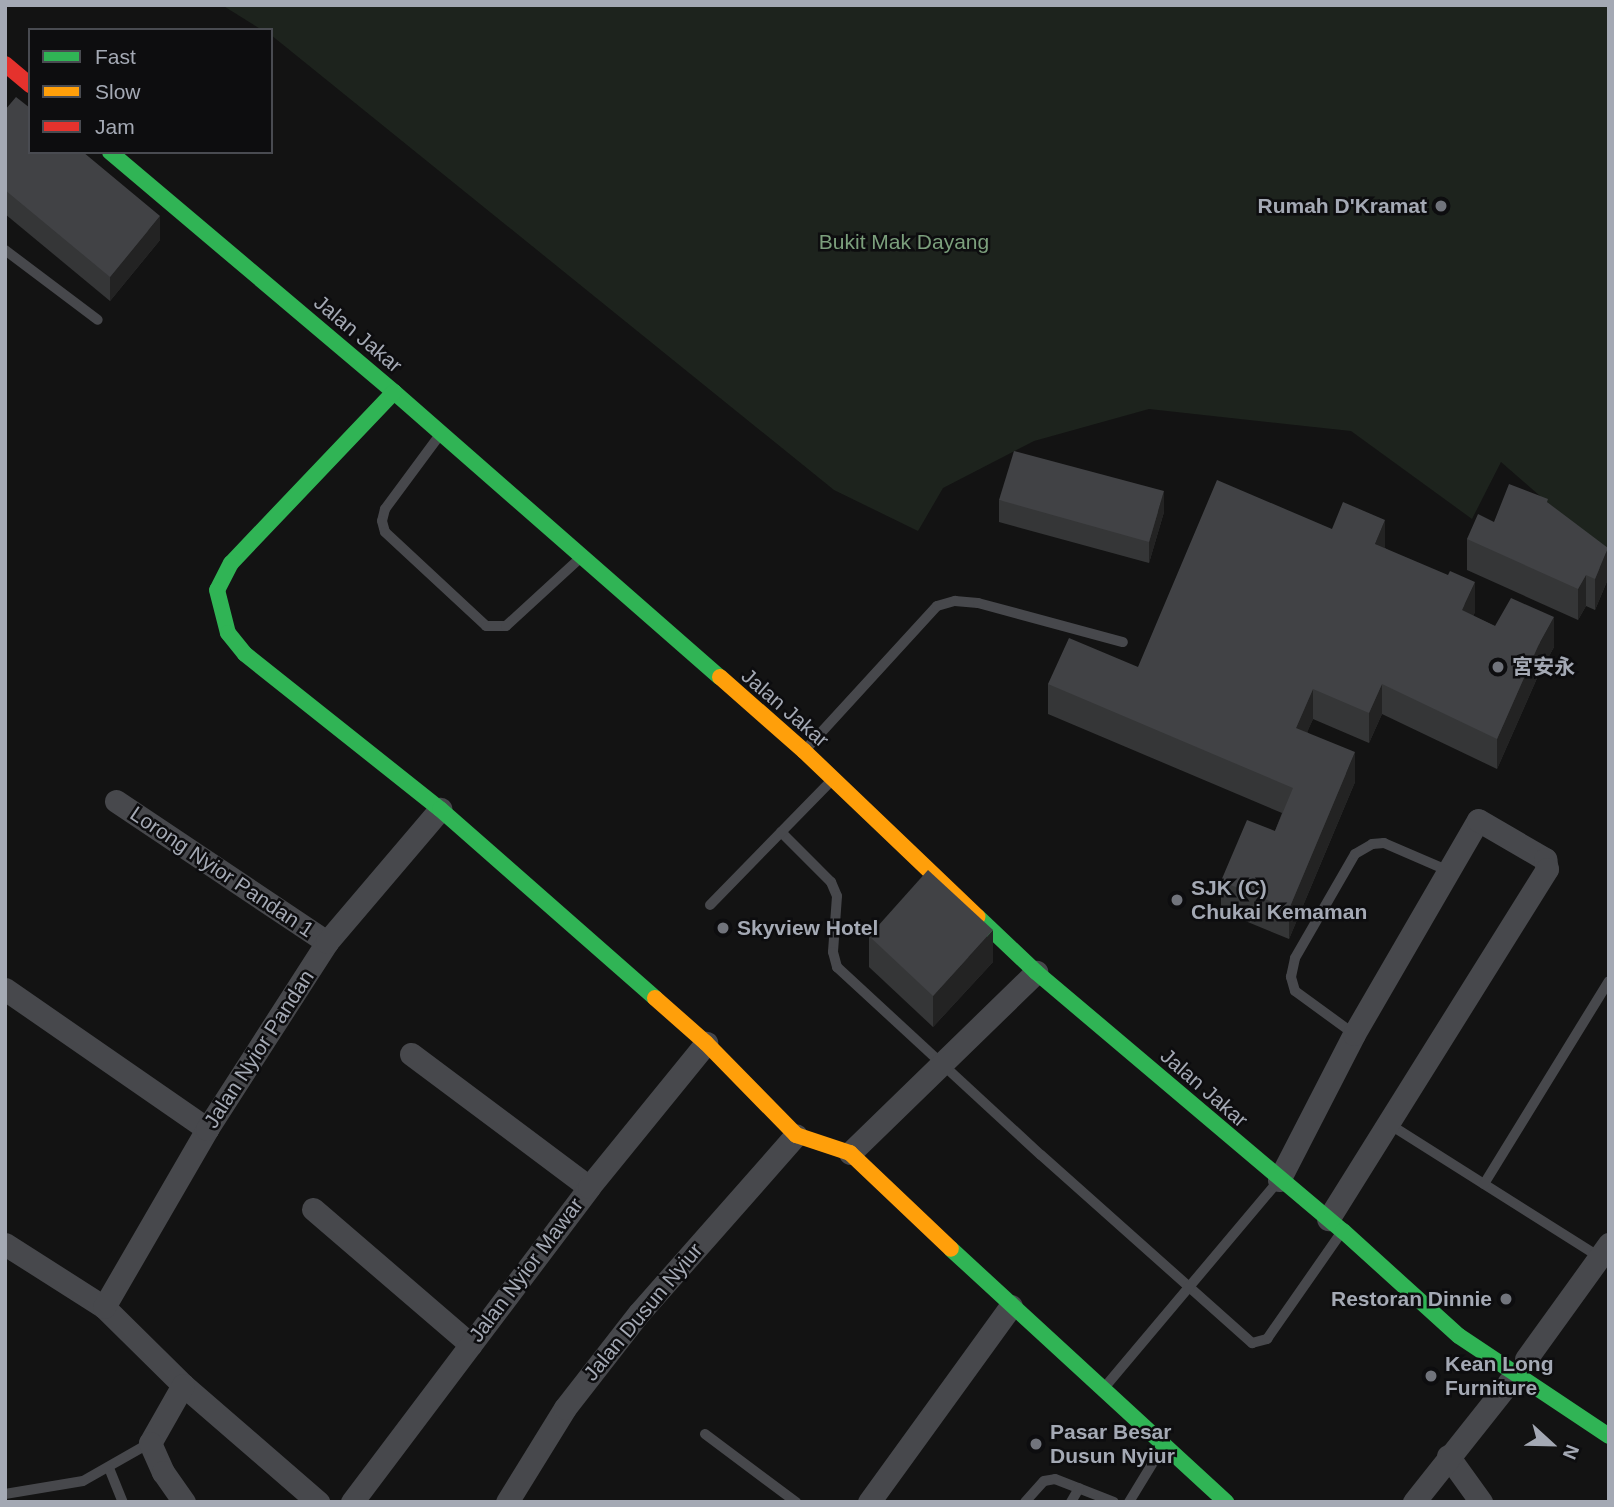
<!DOCTYPE html>
<meta charset="utf-8">
<style>
body{margin:0}
#map{position:relative;width:1614px;height:1507px;overflow:hidden;background:#131313;font-family:Arial,"Noto Sans SC",sans-serif}
div>[style]{position:absolute}
.green>*{inset:0;background:#1d231d}
.lane>*{height:10px;margin:-5px;padding:0 5px;transform-origin:5px;border-radius:5px;background:#47484c}
.street>*{height:23px;margin:-11.5px;padding:0 11.5px;transform-origin:11.5px;border-radius:11.5px;background:#47484c}
.fast>*{height:16px;margin:-8px;padding:0 8px;transform-origin:8px;border-radius:8px;background:#30b455}
.slow>*{height:16px;margin:-8px;padding:0 8px;transform-origin:8px;border-radius:8px;background:#ff9f0a}
.jam>*{height:16px;margin:-8px;padding:0 8px;transform-origin:8px;border-radius:8px;background:#e5322d}
.wall>*{inset:0;background:#353637}
.shaded-wall>*{inset:0;background:#232323}
.building>*{inset:0;background:#414245}
.dots>*{width:19px;height:19px;translate:-50% -50%;box-sizing:border-box;border:4px solid #0d0d0f;border-radius:50%}
span{translate:-50% -50%;white-space:nowrap;text-align:center;line-height:1.15;-webkit-text-stroke:5px #0d0d0f;paint-order:stroke}
.poi-label{font-size:21px;color:#a4a9b4;font-weight:700}
.right{translate:-100% -50%;text-align:right}
.left{translate:0 -50%;text-align:left}
.park-label{font-size:21px;color:#7b9f7c}
.street-label{font-size:21px;color:#a4a9b4}
.frame{position:absolute;inset:0;border:7px solid #a4a9b4;pointer-events:none}
.legend{position:absolute;left:28px;top:28px;width:245px;height:126px;box-sizing:border-box;background:#0d0d0f;border:2px solid #494b51;margin:0;padding:9px 12px;list-style:none;font-size:21px;color:#a4a9b4}
.legend li{display:flex;align-items:center;gap:14px;height:35px}
.legend b{width:35px;border:2px solid #494b51}
.north{position:absolute;left:1516px;top:1409px;width:70px;height:70px;-webkit-text-stroke:5px #0d0d0f;paint-order:stroke;rotate:112deg;font-size:19px;font-weight:700;line-height:28px;text-align:center;color:#a4a9b4}
.north::after{content:'';display:block;margin:auto;width:24px;height:32px;background:#a4a9b4;clip-path:polygon(50% 0,100% 100%,50% 72%,0 100%)}
</style>
<div id="map">
<div class="green">
<div style="clip-path:polygon(222px 5px,1609px 5px,1609px 556px,1501px 462px,1472px 519px,1351px 431px,1149px 409px,1034px 441px,943px 488px,918px 531px,834px 490px,271px 35px,271px 30px,262px 30px)"></div>
</div>
<div class="lane">
<div style="left:5px;top:250px;width:116px;rotate:37deg"></div>
<div style="left:439px;top:436px;width:91px;rotate:126.5deg"></div>
<div style="left:385px;top:509px;width:12px;rotate:104deg"></div>
<div style="left:382px;top:521px;width:11px;rotate:75deg"></div>
<div style="left:385px;top:532px;width:138px;rotate:42.9deg"></div>
<div style="left:486px;top:626px;width:20px"></div>
<div style="left:506px;top:626px;width:99px;rotate:-42.5deg"></div>
<div style="left:806px;top:749px;width:194px;rotate:-47.5deg"></div>
<div style="left:937px;top:606px;width:19px;rotate:-16deg"></div>
<div style="left:955px;top:601px;width:23px;rotate:5deg"></div>
<div style="left:978px;top:603px;width:150px;rotate:15.1deg"></div>
<div style="left:781px;top:832px;width:71px;rotate:45deg"></div>
<div style="left:831px;top:882px;width:15px;rotate:67deg"></div>
<div style="left:837px;top:896px;width:56px;rotate:94.1deg"></div>
<div style="left:833px;top:952px;width:16px;rotate:75deg"></div>
<div style="left:837px;top:967px;width:277px;rotate:42.7deg"></div>
<div style="left:1041px;top:1155px;width:283px;rotate:41.7deg"></div>
<div style="left:1252px;top:1343px;width:16px;rotate:-15deg"></div>
<div style="left:1267px;top:1339px;width:129px;rotate:-55.1deg"></div>
<div style="left:710px;top:905px;width:173px;rotate:-45.7deg"></div>
<div style="left:1354px;top:1034px;width:73px;rotate:-143.9deg"></div>
<div style="left:1295px;top:991px;width:15px;rotate:-106deg"></div>
<div style="left:1291px;top:977px;width:19px;rotate:-78deg"></div>
<div style="left:1295px;top:958px;width:120px;rotate:-60deg"></div>
<div style="left:1355px;top:854px;width:20px;rotate:-30deg"></div>
<div style="left:1372px;top:844px;width:12px;rotate:-5deg"></div>
<div style="left:1384px;top:843px;width:71px;rotate:23.3deg"></div>
<div style="left:1389px;top:1124px;width:249px;rotate:32.3deg"></div>
<div style="left:1484px;top:1184px;width:238px;rotate:-58.4deg"></div>
<div style="left:1104px;top:1388px;width:272px;rotate:-49.9deg"></div>
<div style="left:705px;top:1434px;width:114px;rotate:36.8deg"></div>
<div style="left:109px;top:1468px;width:37px;rotate:68deg"></div>
<div style="left:5px;top:1494px;width:79px;rotate:-9.5deg"></div>
<div style="left:83px;top:1481px;width:77px;rotate:-29.6deg"></div>
<div style="left:1025px;top:1502px;width:28px;rotate:-48deg"></div>
<div style="left:1044px;top:1481px;width:11px;rotate:-10deg"></div>
<div style="left:1055px;top:1479px;width:63px;rotate:21.3deg"></div>
<div style="left:1071px;top:1502px;width:16px;rotate:-60deg"></div>
<div style="left:1129px;top:1502px;width:63px;rotate:-58.6deg"></div>
</div>
<div class="street">
<div style="left:116px;top:801px;width:254px;rotate:33.8deg"></div>
<div style="left:5px;top:989px;width:246px;rotate:34.7deg"></div>
<div style="left:411px;top:1054px;width:222px;rotate:36.8deg"></div>
<div style="left:850px;top:1153px;width:260px;rotate:-44.2deg"></div>
<div style="left:1279px;top:1180px;width:164px;rotate:-62.8deg"></div>
<div style="left:1354px;top:1034px;width:247px;rotate:-59.9deg"></div>
<div style="left:1478px;top:820px;width:78px;rotate:30.2deg"></div>
<div style="left:1545px;top:859px;width:10px;rotate:79deg"></div>
<div style="left:1547px;top:869px;width:413px;rotate:122deg"></div>
<div style="left:313px;top:1209px;width:208px;rotate:40.7deg"></div>
<div style="left:5px;top:1244px;width:117px;rotate:32.5deg"></div>
<div style="left:104px;top:1307px;width:111px;rotate:44.6deg"></div>
<div style="left:183px;top:1385px;width:179px;rotate:40.9deg"></div>
<div style="left:104px;top:1307px;width:206px;rotate:-59.9deg"></div>
<div style="left:207px;top:1129px;width:222px;rotate:-57.3deg"></div>
<div style="left:327px;top:942px;width:175px;rotate:-49.6deg"></div>
<div style="left:1526px;top:1359px;width:142px;rotate:-54.2deg"></div>
<div style="left:183px;top:1385px;width:67px;rotate:119.6deg"></div>
<div style="left:150px;top:1443px;width:32px;rotate:66deg"></div>
<div style="left:163px;top:1472px;width:37px;rotate:55deg"></div>
<div style="left:1448px;top:1456px;width:57px;rotate:54.3deg"></div>
<div style="left:352px;top:1502px;width:394px;rotate:-53deg"></div>
<div style="left:589px;top:1187px;width:186px;rotate:-50.9deg"></div>
<div style="left:507px;top:1502px;width:110px;rotate:-58.3deg"></div>
<div style="left:565px;top:1408px;width:120px;rotate:-52.1deg"></div>
<div style="left:639px;top:1313px;width:237px;rotate:-48.6deg"></div>
<div style="left:869px;top:1502px;width:242px;rotate:-54.1deg"></div>
<div style="left:1414px;top:1502px;width:161px;rotate:-51.6deg"></div>
</div>
<div class="fast">
<div style="left:110px;top:152px;width:372px;rotate:40.2deg"></div>
<div style="left:394px;top:392px;width:433px;rotate:41.2deg"></div>
<div style="left:394px;top:392px;width:236px;rotate:133.6deg"></div>
<div style="left:231px;top:563px;width:30px;rotate:117deg"></div>
<div style="left:217px;top:590px;width:44px;rotate:75.7deg"></div>
<div style="left:228px;top:633px;width:27px;rotate:51deg"></div>
<div style="left:245px;top:654px;width:249px;rotate:38.5deg"></div>
<div style="left:440px;top:809px;width:286px;rotate:41.3deg"></div>
<div style="left:978px;top:917px;width:80px;rotate:43.5deg"></div>
<div style="left:1036px;top:972px;width:402px;rotate:40.2deg"></div>
<div style="left:1343px;top:1231px;width:156px;rotate:42.2deg"></div>
<div style="left:1459px;top:1336px;width:180px;rotate:33.7deg"></div>
<div style="left:951px;top:1249px;width:374px;rotate:42.6deg"></div>
</div>
<div class="slow">
<div style="left:720px;top:677px;width:112px;rotate:41.4deg"></div>
<div style="left:804px;top:751px;width:240px;rotate:43.7deg"></div>
<div style="left:655px;top:998px;width:68px;rotate:41.4deg"></div>
<div style="left:706px;top:1043px;width:129px;rotate:45.6deg"></div>
<div style="left:796px;top:1135px;width:57px;rotate:18.4deg"></div>
<div style="left:850px;top:1153px;width:139px;rotate:43.5deg"></div>
</div>
<div class="jam">
<div style="left:5px;top:64px;width:33px;rotate:40deg"></div>
</div>
<div class="wall">
<div style="clip-path:polygon(5px 110px,160px 240px,110px 301px,5px 214px)"></div>
<div style="clip-path:polygon(999px 500px,1164px 512px,1149px 563px,999px 522px)"></div>
<div style="clip-path:polygon(1548px 503px,1608px 579px,1595px 610px,1586px 606px,1578px 620px,1467px 570px,1467px 539px,1494px 522px)"></div>
<div style="clip-path:polygon(1332px 529px,1385px 548px,1475px 612px,1473px 616px,1495px 626px,1554px 647px,1538px 676px,1497px 769px,1382px 714px,1369px 743px,1313px 719px,1307px 732px,1355px 782px,1289px 939px,1221px 911px,1221px 881px,1275px 831px,1282px 813px,1048px 714px,1048px 684px,1138px 667px)"></div>
<div style="clip-path:polygon(869px 936px,993px 962px,933px 1027px,869px 967px)"></div>
</div>
<div class="shaded-wall">
<div style="clip-path:polygon(160px 216px,160px 240px,110px 301px,110px 277px)"></div>
<div style="clip-path:polygon(1164px 491px,1164px 512px,1149px 563px,1149px 542px)"></div>
<div style="clip-path:polygon(1385px 520px,1385px 550px,1375px 544px)"></div>
<div style="clip-path:polygon(1608px 548px,1608px 579px,1595px 610px,1595px 579px)"></div>
<div style="clip-path:polygon(1586px 575px,1586px 606px,1578px 620px,1578px 589px)"></div>
<div style="clip-path:polygon(1475px 582px,1475px 612px,1462px 641px,1462px 610px)"></div>
<div style="clip-path:polygon(1554px 617px,1554px 647px,1538px 676px,1497px 769px,1497px 739px,1538px 646px)"></div>
<div style="clip-path:polygon(1382px 684px,1382px 714px,1369px 743px,1369px 713px)"></div>
<div style="clip-path:polygon(1313px 689px,1313px 719px,1296px 758px,1296px 728px)"></div>
<div style="clip-path:polygon(1355px 752px,1355px 782px,1289px 939px,1289px 909px)"></div>
<div style="clip-path:polygon(993px 930px,993px 962px,933px 1027px,933px 996px)"></div>
</div>
<div class="building">
<div style="clip-path:polygon(16px 97px,30px 108px,30px 152px,83px 152px,160px 216px,110px 277px,5px 190px,5px 110px)"></div>
<div style="clip-path:polygon(1014px 451px,1164px 491px,1149px 542px,999px 500px)"></div>
<div style="clip-path:polygon(1217px 480px,1332px 529px,1343px 502px,1385px 520px,1375px 544px,1448px 575px,1450px 571px,1475px 582px,1462px 610px,1495px 626px,1511px 598px,1554px 617px,1538px 646px,1497px 739px,1382px 684px,1369px 713px,1313px 689px,1296px 728px,1355px 752px,1289px 909px,1221px 881px,1247px 820px,1275px 831px,1293px 788px,1048px 684px,1069px 638px,1138px 667px)"></div>
<div style="clip-path:polygon(1509px 484px,1548px 499px,1547px 502px,1608px 548px,1595px 579px,1586px 575px,1578px 589px,1467px 539px,1478px 514px,1494px 522px)"></div>
<div style="clip-path:polygon(928px 870px,993px 930px,933px 996px,869px 936px)"></div>
</div>
<div class="dots">
<div style="left:1441px;top:206px;background:#71747c"></div>
<div style="left:1498px;top:667px;background:#71747c"></div>
<div style="left:1177px;top:900px;background:#71747c"></div>
<div style="left:723px;top:928px;background:#71747c"></div>
<div style="left:1506px;top:1299px;background:#71747c"></div>
<div style="left:1431px;top:1376px;background:#71747c"></div>
<div style="left:1036px;top:1444px;background:#71747c"></div>
</div>
<div class="poi-label">
<span class="right" style="left:1427px;top:206px">Rumah D'Kramat</span>
<span class="left" style="left:1512px;top:667px">宮安永</span>
<span class="left" style="left:1191px;top:900px">SJK (C)<br>Chukai Kemaman</span>
<span class="left" style="left:737px;top:928px">Skyview Hotel</span>
<span class="right" style="left:1492px;top:1299px">Restoran Dinnie</span>
<span class="left" style="left:1445px;top:1376px">Kean Long<br>Furniture</span>
<span class="left" style="left:1050px;top:1444px">Pasar Besar<br>Dusun Nyiur</span>
</div>
<div class="park-label">
<span style="left:904px;top:242px">Bukit Mak Dayang</span>
</div>
<div class="street-label">
<span style="left:358px;top:334px;rotate:40deg">Jalan Jakar</span>
<span style="left:785px;top:708px;rotate:41deg">Jalan Jakar</span>
<span style="left:222px;top:872px;rotate:34deg">Lorong Nyior Pandan 1</span>
<span style="left:259px;top:1049px;rotate:-57deg">Jalan Nyior Pandan</span>
<span style="left:1204px;top:1088px;rotate:41deg">Jalan Jakar</span>
<span style="left:526px;top:1270px;rotate:-53deg">Jalan Nyior Mawar</span>
<span style="left:643px;top:1312px;rotate:-50deg">Jalan Dusun Nyiur</span>
</div>
<div class="frame"></div>
<ul class="legend">
<li><b style="height:9px;background:#30b455"></b>Fast</li>
<li><b style="height:9px;background:#ff9f0a"></b>Slow</li>
<li><b style="height:9px;background:#e5322d"></b>Jam</li>
</ul>
<div class="north">N</div>
</div>
